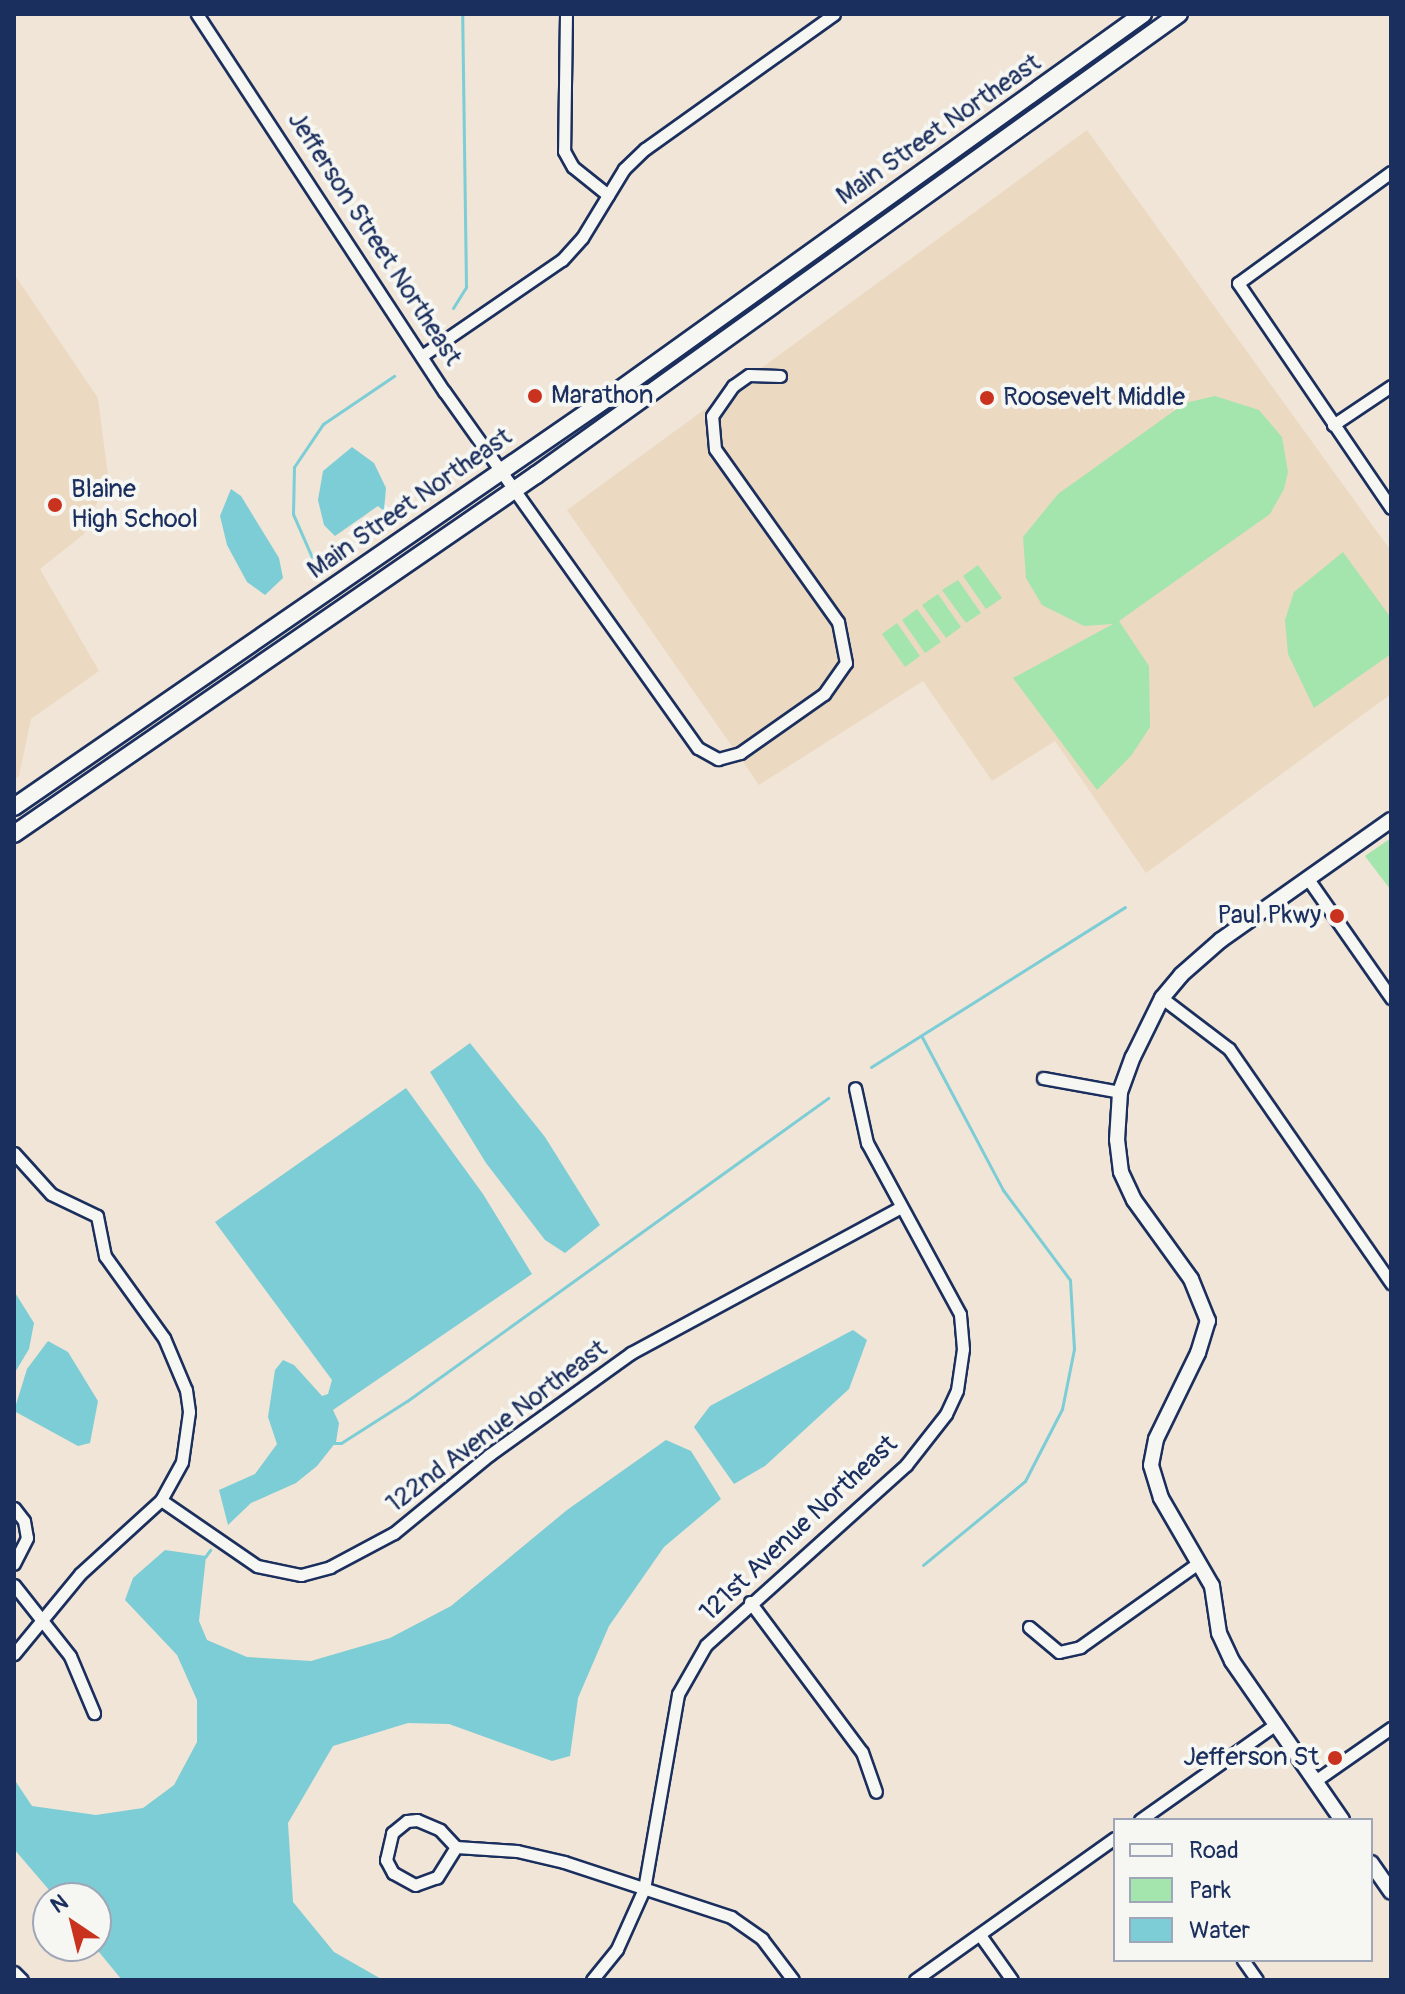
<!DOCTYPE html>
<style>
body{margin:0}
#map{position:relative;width:1405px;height:1994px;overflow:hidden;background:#f0e5d6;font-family:Pangolin,sans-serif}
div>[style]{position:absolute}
.built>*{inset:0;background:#ecd9c2}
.green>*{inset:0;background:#a4e4ad}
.water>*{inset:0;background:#7dcdd6}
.stream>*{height:3px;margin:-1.5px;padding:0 1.5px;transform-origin:1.5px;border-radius:1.5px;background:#7dcdd6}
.roads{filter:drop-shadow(2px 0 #1b2f5e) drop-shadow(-2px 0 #1b2f5e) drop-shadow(0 2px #1b2f5e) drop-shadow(0 -2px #1b2f5e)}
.minor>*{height:11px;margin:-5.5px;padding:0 5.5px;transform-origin:5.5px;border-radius:5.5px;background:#f6f6f2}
.tertiary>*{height:14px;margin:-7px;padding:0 7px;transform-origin:7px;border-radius:7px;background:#f6f6f2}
.secondary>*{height:16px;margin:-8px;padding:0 8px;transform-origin:8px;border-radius:8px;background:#f6f6f2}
.dots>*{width:22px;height:22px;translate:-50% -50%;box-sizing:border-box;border:4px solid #f6f6f2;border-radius:50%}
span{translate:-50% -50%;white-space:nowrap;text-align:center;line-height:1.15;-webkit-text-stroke:8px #f6f6f2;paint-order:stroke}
.street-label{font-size:26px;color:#1b2f5e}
.poi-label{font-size:26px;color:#1b2f5e}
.left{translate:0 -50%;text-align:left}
.right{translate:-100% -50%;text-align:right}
.frame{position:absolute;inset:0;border:16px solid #1b2f5e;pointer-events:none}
.legend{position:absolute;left:1113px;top:1818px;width:260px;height:144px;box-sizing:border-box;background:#f6f6f2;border:2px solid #9ea6b7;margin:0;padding:10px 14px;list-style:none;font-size:24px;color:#1b2f5e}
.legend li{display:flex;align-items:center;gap:16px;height:40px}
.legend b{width:40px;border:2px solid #9ea6b7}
.north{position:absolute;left:32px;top:1882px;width:80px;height:80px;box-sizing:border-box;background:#f6f6f2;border:2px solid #9ea6b7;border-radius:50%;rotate:325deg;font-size:22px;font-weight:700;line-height:32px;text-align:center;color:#1b2f5e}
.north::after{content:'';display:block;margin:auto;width:28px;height:36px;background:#c8321e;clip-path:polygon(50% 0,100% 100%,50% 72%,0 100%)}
</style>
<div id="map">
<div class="built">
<div style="clip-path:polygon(1087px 130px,1391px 551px,1391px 694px,1146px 873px,1055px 741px,992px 781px,923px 681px,759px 785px,567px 510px)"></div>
<div style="clip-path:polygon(14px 274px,98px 398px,108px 476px,84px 534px,40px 569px,99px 671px,31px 719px,19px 776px,14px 780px)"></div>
</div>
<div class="green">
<div style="clip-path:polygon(1215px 396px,1259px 410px,1282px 437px,1288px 472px,1284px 489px,1270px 514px,1119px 621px,1149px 666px,1150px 727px,1131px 756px,1097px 790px,1013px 678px,1113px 624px,1084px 626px,1042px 605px,1026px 578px,1023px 537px,1058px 494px,1185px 403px)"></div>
<div style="clip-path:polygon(1343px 552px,1391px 618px,1391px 654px,1314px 708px,1288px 654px,1285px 620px,1294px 592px)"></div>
<div style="clip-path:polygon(978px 565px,1002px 598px,986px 609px,963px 576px)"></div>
<div style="clip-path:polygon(958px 580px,981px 613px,966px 623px,942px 590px)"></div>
<div style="clip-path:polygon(938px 594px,961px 627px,946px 638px,922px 605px)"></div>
<div style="clip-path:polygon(917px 609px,941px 642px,925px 653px,902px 620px)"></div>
<div style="clip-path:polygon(897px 623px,920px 656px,905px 667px,882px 634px)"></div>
<div style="clip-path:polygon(1391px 838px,1391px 889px,1390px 889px,1365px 856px)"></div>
</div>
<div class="water">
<div style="clip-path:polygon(352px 447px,374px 463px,386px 488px,384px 511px,378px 506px,335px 536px,324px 525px,318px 500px,323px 471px)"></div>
<div style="clip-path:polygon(231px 489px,241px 496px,279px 558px,283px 578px,265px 595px,247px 582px,227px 545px,220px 516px)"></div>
<div style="clip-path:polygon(470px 1043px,545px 1137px,600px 1225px,565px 1253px,545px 1240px,486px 1163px,430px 1072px)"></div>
<div style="clip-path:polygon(406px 1088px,483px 1194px,532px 1274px,333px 1410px,339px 1423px,336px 1442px,317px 1466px,296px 1483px,251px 1503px,228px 1525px,219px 1490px,255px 1474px,277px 1444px,268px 1417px,275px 1370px,283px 1360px,294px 1365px,322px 1396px,328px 1394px,332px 1380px,215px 1222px)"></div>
<div style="clip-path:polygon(14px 1291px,34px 1323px,29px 1349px,14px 1374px)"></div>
<div style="clip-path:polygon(853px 1330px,867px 1340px,849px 1389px,765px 1466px,734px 1484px,694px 1427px,710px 1406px)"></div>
<div style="clip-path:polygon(48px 1341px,68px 1352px,98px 1401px,90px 1443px,78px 1446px,14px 1411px,27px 1369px)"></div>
<div style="clip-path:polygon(666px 1440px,691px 1451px,721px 1499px,664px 1547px,609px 1626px,578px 1698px,570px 1756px,552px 1761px,449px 1724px,408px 1723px,333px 1746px,288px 1823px,293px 1902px,334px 1952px,383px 1980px,122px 1980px,94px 1946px,96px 1898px,56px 1898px,14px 1849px,14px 1779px,32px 1806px,96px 1815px,143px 1808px,174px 1785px,197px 1742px,197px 1700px,177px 1655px,125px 1600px,133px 1578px,165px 1550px,206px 1556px,199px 1621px,207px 1640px,247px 1657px,311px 1661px,390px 1638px,451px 1606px,567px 1510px)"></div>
</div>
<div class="stream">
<div style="left:453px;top:308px;width:25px;rotate:-58deg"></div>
<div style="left:466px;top:287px;width:273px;rotate:-90.8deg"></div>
<div style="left:314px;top:562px;width:52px;rotate:-113.6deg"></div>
<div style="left:293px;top:514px;width:47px;rotate:-88.8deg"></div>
<div style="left:294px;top:467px;width:52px;rotate:-56deg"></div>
<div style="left:323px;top:424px;width:86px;rotate:-34.1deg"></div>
<div style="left:1391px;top:858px;width:1px;rotate:90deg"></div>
<div style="left:922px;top:1037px;width:173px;rotate:62.1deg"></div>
<div style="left:1003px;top:1190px;width:112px;rotate:53.3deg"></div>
<div style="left:1070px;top:1280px;width:69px;rotate:86.7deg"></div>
<div style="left:1074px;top:1349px;width:61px;rotate:101.3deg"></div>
<div style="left:1062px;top:1409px;width:81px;rotate:117.2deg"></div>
<div style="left:1025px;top:1481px;width:132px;rotate:140.5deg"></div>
<div style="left:871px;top:1067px;width:300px;rotate:-32.2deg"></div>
<div style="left:330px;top:1443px;width:11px"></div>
<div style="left:341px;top:1443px;width:78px;rotate:-32.5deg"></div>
<div style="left:407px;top:1401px;width:519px;rotate:-35.74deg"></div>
<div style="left:205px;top:1557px;width:9px;rotate:-54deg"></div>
</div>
<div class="roads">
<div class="minor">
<div style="left:197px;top:14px;width:451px;rotate:56.8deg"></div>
<div style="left:444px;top:391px;width:438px;rotate:54.6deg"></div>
<div style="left:698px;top:748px;width:23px;rotate:29deg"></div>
<div style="left:718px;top:759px;width:23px;rotate:-15deg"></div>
<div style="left:740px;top:753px;width:103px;rotate:-35.1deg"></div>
<div style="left:824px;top:694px;width:38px;rotate:-55deg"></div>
<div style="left:846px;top:663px;width:42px;rotate:-101deg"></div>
<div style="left:838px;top:622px;width:212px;rotate:-125.4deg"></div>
<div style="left:715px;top:449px;width:33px;rotate:-95deg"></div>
<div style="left:712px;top:416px;width:37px;rotate:-55deg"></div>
<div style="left:733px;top:386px;width:19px;rotate:-35deg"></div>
<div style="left:749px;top:375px;width:31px;rotate:2deg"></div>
<div style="left:566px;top:14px;width:137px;rotate:90.8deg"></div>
<div style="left:564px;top:151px;width:18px;rotate:61deg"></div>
<div style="left:573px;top:167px;width:45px;rotate:38.7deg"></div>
<div style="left:1391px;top:172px;width:189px;rotate:144deg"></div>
<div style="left:1238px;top:283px;width:272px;rotate:55.8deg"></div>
<div style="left:423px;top:355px;width:168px;rotate:-34.4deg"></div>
<div style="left:562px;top:260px;width:30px;rotate:-48deg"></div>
<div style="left:582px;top:238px;width:81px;rotate:-58.7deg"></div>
<div style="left:624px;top:169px;width:29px;rotate:-44deg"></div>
<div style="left:645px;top:149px;width:232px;rotate:-35.5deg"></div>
<div style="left:1333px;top:425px;width:70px;rotate:-33.9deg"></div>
<div style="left:1308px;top:879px;width:145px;rotate:55.1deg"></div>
<div style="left:1162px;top:998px;width:84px;rotate:37.3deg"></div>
<div style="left:1229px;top:1049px;width:285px;rotate:55.3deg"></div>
<div style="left:1043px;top:1078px;width:78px;rotate:10.3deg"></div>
<div style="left:14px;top:1153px;width:55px;rotate:47.9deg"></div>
<div style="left:51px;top:1194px;width:51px;rotate:25.6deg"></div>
<div style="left:97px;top:1216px;width:41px;rotate:78.7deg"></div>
<div style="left:105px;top:1256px;width:101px;rotate:54.3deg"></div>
<div style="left:164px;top:1338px;width:56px;rotate:67.1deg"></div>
<div style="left:186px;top:1390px;width:22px;rotate:82deg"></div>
<div style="left:189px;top:1412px;width:50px;rotate:98deg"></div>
<div style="left:182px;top:1462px;width:43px;rotate:118.9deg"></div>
<div style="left:161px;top:1500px;width:110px;rotate:137.6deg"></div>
<div style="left:80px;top:1574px;width:104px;rotate:129.5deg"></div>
<div style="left:161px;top:1500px;width:116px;rotate:34.5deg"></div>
<div style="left:257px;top:1566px;width:45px;rotate:11.6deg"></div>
<div style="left:301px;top:1575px;width:30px;rotate:-15deg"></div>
<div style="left:330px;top:1567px;width:72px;rotate:-28deg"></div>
<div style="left:394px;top:1533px;width:123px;rotate:-39.4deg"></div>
<div style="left:489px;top:1455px;width:175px;rotate:-35.7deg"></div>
<div style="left:631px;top:1353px;width:307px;rotate:-28.4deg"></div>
<div style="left:14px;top:1508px;width:16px;rotate:52deg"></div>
<div style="left:24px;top:1521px;width:17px;rotate:80deg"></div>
<div style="left:27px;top:1538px;width:29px;rotate:117deg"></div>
<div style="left:14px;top:1585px;width:90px;rotate:51.7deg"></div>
<div style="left:70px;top:1656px;width:62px;rotate:67.2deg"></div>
<div style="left:750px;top:1602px;width:187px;rotate:53.3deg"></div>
<div style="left:862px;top:1752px;width:42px;rotate:70.7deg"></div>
<div style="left:1029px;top:1627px;width:39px;rotate:40deg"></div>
<div style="left:1059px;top:1652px;width:22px;rotate:-13deg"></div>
<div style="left:1080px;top:1647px;width:145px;rotate:-35.4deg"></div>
<div style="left:1315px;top:1781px;width:93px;rotate:-34.9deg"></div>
<div style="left:1140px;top:1820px;width:166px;rotate:-35.2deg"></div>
<div style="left:456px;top:1847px;width:36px;rotate:122deg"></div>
<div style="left:437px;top:1877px;width:23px;rotate:160deg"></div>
<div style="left:415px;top:1885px;width:25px;rotate:-151deg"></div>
<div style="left:393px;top:1873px;width:15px;rotate:-118deg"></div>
<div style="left:386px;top:1860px;width:28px;rotate:-77deg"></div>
<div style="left:392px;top:1833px;width:19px;rotate:-39deg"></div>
<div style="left:407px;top:1821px;width:10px;rotate:-6deg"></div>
<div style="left:417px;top:1820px;width:25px;rotate:23deg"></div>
<div style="left:440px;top:1830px;width:23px;rotate:47deg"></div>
<div style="left:456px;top:1847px;width:61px;rotate:3.8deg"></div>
<div style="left:517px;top:1851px;width:48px;rotate:13.2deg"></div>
<div style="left:564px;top:1862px;width:176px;rotate:18.2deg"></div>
<div style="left:731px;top:1917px;width:38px;rotate:35deg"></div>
<div style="left:762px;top:1939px;width:51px;rotate:52.9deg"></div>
<div style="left:980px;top:1935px;width:55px;rotate:54.6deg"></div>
<div style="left:1243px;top:1960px;width:24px;rotate:55deg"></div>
<div style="left:14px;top:1972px;width:11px;rotate:45deg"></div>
<div style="left:592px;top:1980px;width:40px;rotate:-51deg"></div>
<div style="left:617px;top:1949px;width:66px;rotate:-65.8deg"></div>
<div style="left:644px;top:1889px;width:198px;rotate:-80.1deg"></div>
<div style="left:678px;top:1694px;width:56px;rotate:-60.3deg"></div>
<div style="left:706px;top:1645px;width:269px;rotate:-42deg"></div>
<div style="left:906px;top:1465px;width:65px;rotate:-51.9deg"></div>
<div style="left:946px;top:1414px;width:26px;rotate:-65deg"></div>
<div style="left:957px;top:1390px;width:41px;rotate:-81.7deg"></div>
<div style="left:963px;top:1349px;width:35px;rotate:-95deg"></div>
<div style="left:960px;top:1314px;width:195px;rotate:-118.5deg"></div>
<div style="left:867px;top:1143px;width:56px;rotate:-102.3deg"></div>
<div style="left:915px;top:1980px;width:245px;rotate:-35.4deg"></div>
</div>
<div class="tertiary">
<div style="left:1342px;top:1820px;width:193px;rotate:-124.7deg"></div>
<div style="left:1232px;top:1661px;width:31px;rotate:-115deg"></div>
<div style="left:1219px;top:1633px;width:48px;rotate:-98.5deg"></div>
<div style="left:1212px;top:1586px;width:102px;rotate:-120.1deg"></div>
<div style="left:1161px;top:1498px;width:34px;rotate:-107deg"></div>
<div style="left:1151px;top:1465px;width:26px;rotate:-79deg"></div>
<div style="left:1156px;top:1439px;width:96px;rotate:-64deg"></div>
<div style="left:1198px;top:1353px;width:34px;rotate:-73deg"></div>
<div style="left:1208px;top:1321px;width:45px;rotate:-112deg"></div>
<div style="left:1191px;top:1279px;width:97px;rotate:-125.8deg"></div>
<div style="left:1134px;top:1200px;width:31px;rotate:-115deg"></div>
<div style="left:1121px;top:1172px;width:32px;rotate:-97deg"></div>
<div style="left:1117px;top:1140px;width:48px;rotate:-86.4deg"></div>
<div style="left:1120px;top:1092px;width:37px;rotate:-70deg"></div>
<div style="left:1133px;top:1057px;width:66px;rotate:-63.8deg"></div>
<div style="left:1162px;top:998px;width:30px;rotate:-50deg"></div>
<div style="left:1181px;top:975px;width:53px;rotate:-41.2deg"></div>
<div style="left:1221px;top:940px;width:208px;rotate:-35.2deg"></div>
<div style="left:1371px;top:1863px;width:35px;rotate:55deg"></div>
</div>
<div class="secondary">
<div style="left:14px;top:807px;width:730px;rotate:-34.56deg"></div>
<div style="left:615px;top:393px;width:650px;rotate:-35.67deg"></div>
<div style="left:14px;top:834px;width:634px;rotate:-34.52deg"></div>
<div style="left:536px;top:475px;width:791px;rotate:-35.64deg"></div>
</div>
</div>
<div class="dots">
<div style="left:535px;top:396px;background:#c8321e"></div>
<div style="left:987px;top:398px;background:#c8321e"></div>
<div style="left:55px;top:505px;background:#c8321e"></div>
<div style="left:1337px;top:916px;background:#c8321e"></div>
<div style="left:1335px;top:1758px;background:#c8321e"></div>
</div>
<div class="street-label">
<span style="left:939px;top:130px;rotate:-35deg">Main Street Northeast</span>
<span style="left:374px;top:239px;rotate:57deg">Jefferson Street Northeast</span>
<span style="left:410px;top:504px;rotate:-35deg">Main Street Northeast</span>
<span style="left:497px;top:1427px;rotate:-37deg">122nd Avenue Northeast</span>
<span style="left:799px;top:1529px;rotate:-43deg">121st Avenue Northeast</span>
</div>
<div class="poi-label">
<span class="left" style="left:551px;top:396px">Marathon</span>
<span class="left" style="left:1003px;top:398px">Roosevelt Middle</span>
<span class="left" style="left:71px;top:505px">Blaine<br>High School</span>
<span class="right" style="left:1321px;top:916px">Paul Pkwy</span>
<span class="right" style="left:1319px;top:1758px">Jefferson St</span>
</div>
<div class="frame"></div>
<ul class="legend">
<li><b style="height:10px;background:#f6f6f2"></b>Road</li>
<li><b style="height:22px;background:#a4e4ad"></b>Park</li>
<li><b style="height:22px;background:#7dcdd6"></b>Water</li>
</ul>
<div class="north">N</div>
</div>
